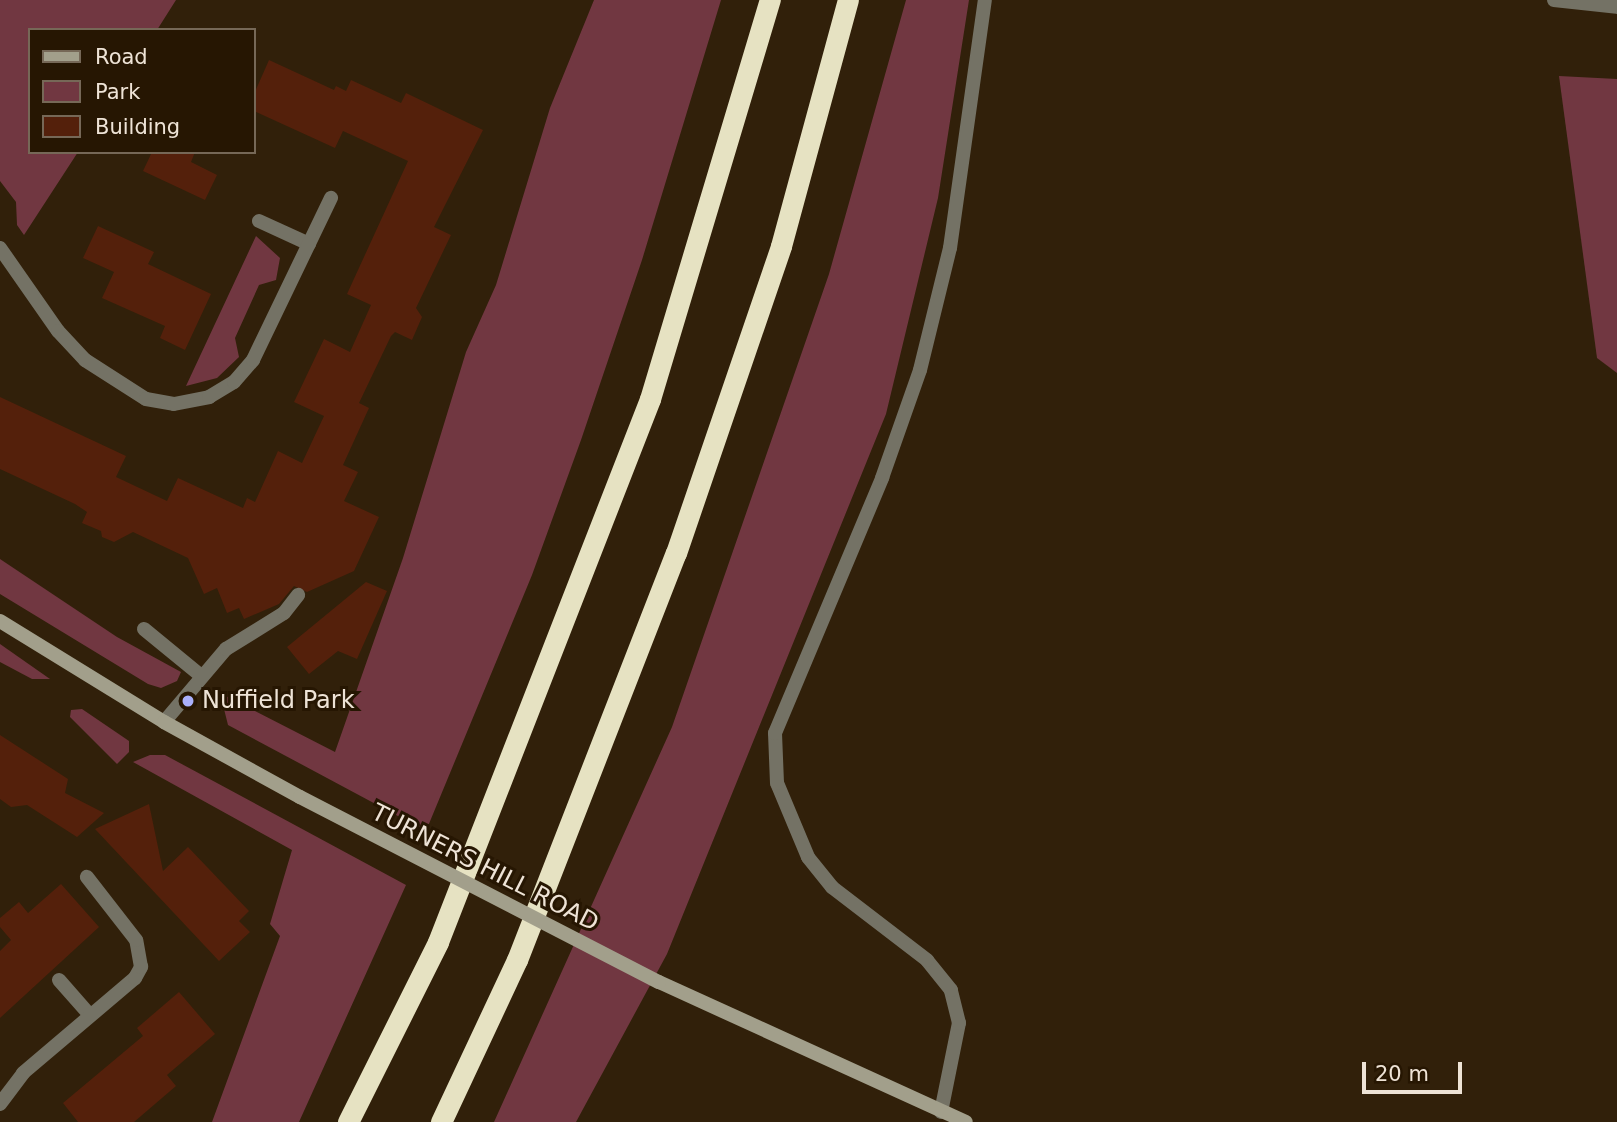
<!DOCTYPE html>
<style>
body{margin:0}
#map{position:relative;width:1617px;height:1122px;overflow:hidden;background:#31200a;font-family:"DejaVu Sans",sans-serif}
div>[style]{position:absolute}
.green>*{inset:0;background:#713741}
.building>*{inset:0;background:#54200b}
.lane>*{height:14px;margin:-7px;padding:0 7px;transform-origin:7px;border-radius:7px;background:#747265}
.street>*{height:14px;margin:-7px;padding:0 7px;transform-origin:7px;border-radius:7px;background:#747265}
.secondary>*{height:14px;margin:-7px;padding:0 7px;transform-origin:7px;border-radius:7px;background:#a29f8b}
.highway>*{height:21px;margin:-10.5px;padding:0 10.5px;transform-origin:10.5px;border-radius:10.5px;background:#e6e2c2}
.secondary-bridge>*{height:14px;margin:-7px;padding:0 7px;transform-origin:7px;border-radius:7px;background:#a29f8b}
.dots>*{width:19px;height:19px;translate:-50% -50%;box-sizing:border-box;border:4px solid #261602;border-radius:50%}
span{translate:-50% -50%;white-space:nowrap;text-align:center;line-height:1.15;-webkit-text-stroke:6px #261602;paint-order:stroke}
.poi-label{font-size:24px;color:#eee3d6}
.left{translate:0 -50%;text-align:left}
.street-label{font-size:24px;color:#eee3d6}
.legend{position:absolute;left:28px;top:28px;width:228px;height:126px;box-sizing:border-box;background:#261602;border:2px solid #766857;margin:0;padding:9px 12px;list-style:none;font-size:21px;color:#eee3d6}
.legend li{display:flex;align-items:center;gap:14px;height:35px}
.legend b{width:35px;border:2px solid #766857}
.scale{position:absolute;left:1362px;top:1062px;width:100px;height:32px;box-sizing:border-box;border:4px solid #eee3d6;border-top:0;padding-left:9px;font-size:21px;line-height:24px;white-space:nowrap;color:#eee3d6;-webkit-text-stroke:5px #261602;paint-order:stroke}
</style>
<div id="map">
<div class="green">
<div style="clip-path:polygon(0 0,176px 0,157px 30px,30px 30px,30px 152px,78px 152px,24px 235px,17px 225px,16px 202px,0 181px)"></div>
<div style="clip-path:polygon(594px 0,721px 0,642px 260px,581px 440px,532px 575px,426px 831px,228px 725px,220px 693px,335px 752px,403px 558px,466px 352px,496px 285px,550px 108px)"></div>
<div style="clip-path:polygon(906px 0,969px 0,938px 198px,886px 414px,667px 954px,576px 1122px,494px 1122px,672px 727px,829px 274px)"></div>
<div style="clip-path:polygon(1559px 76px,1617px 79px,1617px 373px,1597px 358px)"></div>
<div style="clip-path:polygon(256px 236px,280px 258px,276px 280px,259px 285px,235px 338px,239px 357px,217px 378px,186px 386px)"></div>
<div style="clip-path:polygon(0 559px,117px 637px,181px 672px,177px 681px,161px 688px,148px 684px,0 594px)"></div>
<div style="clip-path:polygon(0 645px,0 644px,50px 679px,32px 679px,0 662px)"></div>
<div style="clip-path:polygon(82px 709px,129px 741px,129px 752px,117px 764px,70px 717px,71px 710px)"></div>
<div style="clip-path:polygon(150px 755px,165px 755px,406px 885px,299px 1122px,212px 1122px,280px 936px,270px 924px,292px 850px,133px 762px)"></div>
</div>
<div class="building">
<div style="clip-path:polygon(269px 60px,334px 90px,336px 86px,346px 91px,351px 80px,401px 103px,406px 93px,483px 130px,434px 227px,451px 235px,416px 308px,422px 317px,412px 340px,395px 332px,391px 336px,359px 403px,369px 408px,343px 465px,358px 472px,344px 501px,379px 517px,354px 571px,307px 592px,294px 586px,279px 604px,244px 619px,239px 608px,227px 613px,217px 588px,204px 594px,188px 558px,133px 532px,114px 542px,102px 537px,101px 531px,82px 523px,87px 512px,75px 504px,0 469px,0 397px,126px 456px,116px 477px,167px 501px,178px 478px,243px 508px,247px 498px,255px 502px,278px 451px,302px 463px,324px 416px,294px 402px,324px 339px,350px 352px,371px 305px,347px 294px,408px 161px,343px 131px,335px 148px,254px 111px,254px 94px)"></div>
<div style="clip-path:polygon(152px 152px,195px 152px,191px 162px,217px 175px,205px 200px,143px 171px)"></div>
<div style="clip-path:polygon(98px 226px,154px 252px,148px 264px,211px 294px,185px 350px,160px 338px,165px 326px,102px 298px,114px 272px,83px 258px)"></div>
<div style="clip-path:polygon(366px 582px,387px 591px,357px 659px,338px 651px,309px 674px,287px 647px)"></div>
<div style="clip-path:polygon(0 735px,68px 779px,65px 793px,104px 813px,77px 837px,27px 805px,11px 807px,0 799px)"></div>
<div style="clip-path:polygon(149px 804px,163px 871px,188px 847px,249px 911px,239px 921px,250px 932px,219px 961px,95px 829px)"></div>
<div style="clip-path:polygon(61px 884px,99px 927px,0 1018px,0 951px,11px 940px,0 927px,0 918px,19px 902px,28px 913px)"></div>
<div style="clip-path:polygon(179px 992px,215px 1034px,167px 1075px,176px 1086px,134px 1122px,78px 1122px,63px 1103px,143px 1036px,137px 1028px)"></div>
</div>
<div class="lane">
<div style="left:1554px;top:0;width:63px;rotate:6.3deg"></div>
<div style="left:144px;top:629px;width:72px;rotate:39.4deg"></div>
<div style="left:164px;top:722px;width:96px;rotate:-49.7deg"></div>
<div style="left:226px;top:649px;width:68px;rotate:-31.8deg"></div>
<div style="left:284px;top:613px;width:23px;rotate:-52deg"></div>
<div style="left:941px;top:1112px;width:91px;rotate:-78.6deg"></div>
<div style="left:959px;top:1023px;width:34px;rotate:-104deg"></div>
<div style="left:951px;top:990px;width:38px;rotate:-129deg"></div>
<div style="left:927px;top:960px;width:120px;rotate:-142.5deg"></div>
<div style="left:832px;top:887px;width:38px;rotate:-129deg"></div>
<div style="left:808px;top:857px;width:80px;rotate:-112.7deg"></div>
<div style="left:777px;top:783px;width:50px;rotate:-92.3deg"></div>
<div style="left:775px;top:733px;width:277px;rotate:-67.2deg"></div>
<div style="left:882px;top:478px;width:114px;rotate:-70.6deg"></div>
<div style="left:920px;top:370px;width:126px;rotate:-76.2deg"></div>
<div style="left:950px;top:248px;width:250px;rotate:-82deg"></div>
</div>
<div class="street">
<div style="left:259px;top:221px;width:55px;rotate:24.7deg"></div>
<div style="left:0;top:248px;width:101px;rotate:55.1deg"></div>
<div style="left:58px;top:331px;width:40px;rotate:47deg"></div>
<div style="left:85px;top:360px;width:72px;rotate:32.6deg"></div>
<div style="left:146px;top:399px;width:28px;rotate:10deg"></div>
<div style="left:174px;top:404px;width:36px;rotate:-11deg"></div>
<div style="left:209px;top:397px;width:29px;rotate:-31deg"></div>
<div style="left:234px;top:382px;width:29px;rotate:-49deg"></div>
<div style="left:253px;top:360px;width:180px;rotate:-64.3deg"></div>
<div style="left:59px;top:980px;width:45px;rotate:48.6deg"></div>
<div style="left:0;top:1104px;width:39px;rotate:-53deg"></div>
<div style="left:23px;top:1073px;width:147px;rotate:-40.3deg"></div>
<div style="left:135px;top:978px;width:13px;rotate:-61deg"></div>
<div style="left:141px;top:967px;width:27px;rotate:-100deg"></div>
<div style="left:136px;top:940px;width:80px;rotate:-127.9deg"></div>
</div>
<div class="secondary">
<div style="left:0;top:621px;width:193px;rotate:31.6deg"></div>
<div style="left:164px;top:722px;width:155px;rotate:28.9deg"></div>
<div style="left:659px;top:982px;width:337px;rotate:24.5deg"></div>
</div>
<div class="highway">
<div style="left:348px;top:1122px;width:201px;rotate:-63.4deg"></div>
<div style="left:438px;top:942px;width:583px;rotate:-68.67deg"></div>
<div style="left:650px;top:399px;width:417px;rotate:-73.3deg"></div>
<div style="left:441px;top:1122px;width:179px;rotate:-64.9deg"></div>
<div style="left:517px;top:960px;width:437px;rotate:-68.7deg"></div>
<div style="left:676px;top:553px;width:324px;rotate:-71.1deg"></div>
<div style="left:781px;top:246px;width:255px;rotate:-74.8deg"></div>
</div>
<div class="secondary-bridge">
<div style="left:300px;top:797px;width:404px;rotate:27.3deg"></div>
</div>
<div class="dots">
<div style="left:188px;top:701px;background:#aab0fb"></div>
</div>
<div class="poi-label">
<span class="left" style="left:202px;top:701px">Nuffield Park</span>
</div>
<div class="street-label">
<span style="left:485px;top:868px;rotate:27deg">TURNERS HILL ROAD</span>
</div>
<ul class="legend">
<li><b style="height:9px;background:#a29f8b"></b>Road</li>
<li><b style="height:19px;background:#713741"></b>Park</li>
<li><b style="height:19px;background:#54200b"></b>Building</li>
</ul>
<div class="scale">20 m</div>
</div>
